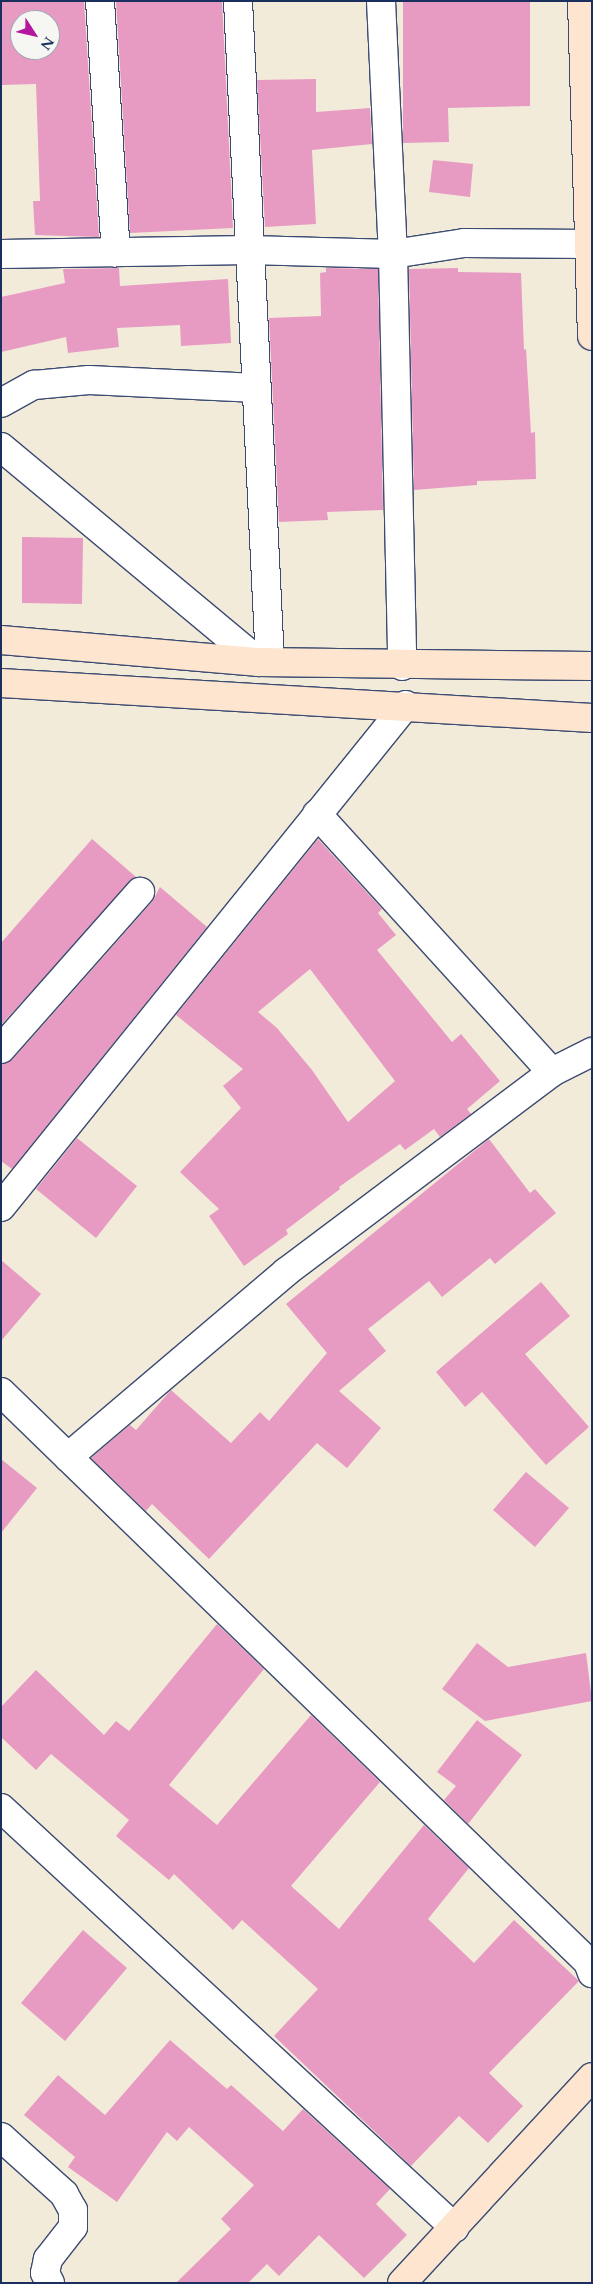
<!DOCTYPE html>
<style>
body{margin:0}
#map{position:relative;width:593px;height:2284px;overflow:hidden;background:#f3ebda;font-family:Cardo,serif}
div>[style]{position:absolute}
.building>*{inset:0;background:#e79bc2}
.roads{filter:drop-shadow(1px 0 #3b4b71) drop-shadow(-1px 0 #3b4b71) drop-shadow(0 1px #3b4b71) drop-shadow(0 -1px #3b4b71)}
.street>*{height:28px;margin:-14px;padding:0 14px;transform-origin:14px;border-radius:14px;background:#fff}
.secondary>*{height:28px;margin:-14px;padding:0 14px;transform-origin:14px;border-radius:14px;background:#fde5d0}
span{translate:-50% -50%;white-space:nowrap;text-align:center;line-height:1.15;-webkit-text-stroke:5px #f6f6f2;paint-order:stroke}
.frame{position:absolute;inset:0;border:2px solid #1b2f5e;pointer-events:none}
.north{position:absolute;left:10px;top:10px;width:50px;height:50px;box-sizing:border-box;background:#f6f6f2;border:1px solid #9ea6b7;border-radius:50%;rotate:125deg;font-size:14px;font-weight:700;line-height:20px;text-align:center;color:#1b2f5e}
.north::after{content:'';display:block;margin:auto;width:18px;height:22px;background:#b5179e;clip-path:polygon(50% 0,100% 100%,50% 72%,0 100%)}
</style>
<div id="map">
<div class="building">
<div style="clip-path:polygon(evenodd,1px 1px,84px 1px,99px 237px,35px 235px,33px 201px,40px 201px,36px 84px,1px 85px,1px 1px,20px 20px,50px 20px,50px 50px,20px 50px,20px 20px)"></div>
<div style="clip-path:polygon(116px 1px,222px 1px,233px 228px,130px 233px)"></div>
<div style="clip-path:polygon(403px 1px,530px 1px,530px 106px,448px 108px,449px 142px,403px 143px)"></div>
<div style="clip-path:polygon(316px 79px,316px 112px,370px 108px,372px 144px,312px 150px,316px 224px,265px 227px,257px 80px)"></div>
<div style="clip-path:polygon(433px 160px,473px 164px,470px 197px,429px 192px)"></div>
<div style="clip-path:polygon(119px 268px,120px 286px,228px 279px,231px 343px,181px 346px,180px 325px,117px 328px,119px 347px,68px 353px,66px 337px,1px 352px,1px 297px,65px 283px,63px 269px)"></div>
<div style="clip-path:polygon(326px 268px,378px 269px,383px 510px,327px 512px,328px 520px,279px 522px,269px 318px,321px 316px,320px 273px,326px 272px)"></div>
<div style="clip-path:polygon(458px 268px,458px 272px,521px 273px,524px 350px,526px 349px,531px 433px,535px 432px,536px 479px,477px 481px,477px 485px,414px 490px,409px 269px)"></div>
<div style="clip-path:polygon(22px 537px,83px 538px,82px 604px,22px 603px)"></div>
<div style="clip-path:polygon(92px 839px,136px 877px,1px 1025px,1px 943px)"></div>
<div style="clip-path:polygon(evenodd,318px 839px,382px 909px,378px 913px,396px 935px,377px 950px,452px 1042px,461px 1034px,500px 1081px,467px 1109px,471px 1114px,440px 1137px,434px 1129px,405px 1150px,400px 1144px,339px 1187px,340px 1189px,286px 1230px,288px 1234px,244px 1266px,209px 1216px,219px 1209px,180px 1172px,241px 1108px,223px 1086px,243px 1069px,176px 1015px,318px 839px,310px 969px,395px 1081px,348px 1122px,312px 1070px,277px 1028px,258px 1012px,310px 969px)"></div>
<div style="clip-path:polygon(160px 887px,207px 927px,12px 1169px,1px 1161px,1px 1064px,13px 1059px,152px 902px)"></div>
<div style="clip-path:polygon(77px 1138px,137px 1186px,96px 1238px,36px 1189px)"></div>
<div style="clip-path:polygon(489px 1139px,530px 1193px,535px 1189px,556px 1213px,495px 1264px,490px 1258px,442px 1297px,429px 1281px,368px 1329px,386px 1351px,339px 1391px,381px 1428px,347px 1468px,317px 1443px,209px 1559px,152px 1504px,146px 1511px,91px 1458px,130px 1425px,136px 1430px,171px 1390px,231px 1443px,260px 1412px,269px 1421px,327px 1353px,286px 1304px)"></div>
<div style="clip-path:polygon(1px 1260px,41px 1294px,1px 1341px)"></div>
<div style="clip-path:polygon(541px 1282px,570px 1316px,525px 1354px,589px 1427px,546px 1465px,482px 1392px,465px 1407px,436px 1372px)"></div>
<div style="clip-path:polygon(1px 1459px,37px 1488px,1px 1533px)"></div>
<div style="clip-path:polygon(526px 1472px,569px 1508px,535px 1547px,493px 1510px)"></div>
<div style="clip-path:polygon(217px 1624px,264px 1669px,169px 1785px,217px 1825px,311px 1715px,380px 1782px,291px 1886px,339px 1929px,424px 1825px,469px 1868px,428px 1919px,474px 1963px,514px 1920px,579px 1981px,489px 2073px,523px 2106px,488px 2143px,459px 2116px,411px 2166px,274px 2036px,318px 1989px,242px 1920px,233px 1930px,174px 1874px,169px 1880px,116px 1836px,129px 1820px,51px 1754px,36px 1770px,1px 1737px,1px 1707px,36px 1670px,104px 1735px,116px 1721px,129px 1731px)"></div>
<div style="clip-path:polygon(477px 1643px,508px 1667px,586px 1653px,592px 1701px,485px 1721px,442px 1689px)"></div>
<div style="clip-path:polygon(477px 1720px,522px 1755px,468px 1824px,444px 1800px,456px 1786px,437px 1772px)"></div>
<div style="clip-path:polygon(83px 1930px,127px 1968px,65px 2041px,21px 2003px)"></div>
<div style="clip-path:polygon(170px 2040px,227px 2089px,231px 2085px,283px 2131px,303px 2109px,390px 2189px,376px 2204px,407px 2235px,364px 2278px,319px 2235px,279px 2276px,267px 2264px,248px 2283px,176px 2283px,231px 2229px,221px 2219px,254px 2185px,189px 2127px,177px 2141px,167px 2132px,117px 2202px,68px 2167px,75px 2157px,24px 2115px,58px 2075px,105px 2115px)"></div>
</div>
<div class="roads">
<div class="street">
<div style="left:100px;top:1px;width:252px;rotate:86.4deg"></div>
<div style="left:238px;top:1px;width:662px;rotate:87.23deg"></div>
<div style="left:381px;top:1px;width:253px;rotate:87.3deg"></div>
<div style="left:393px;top:254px;width:412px;rotate:88.7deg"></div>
<div style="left:1px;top:254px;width:248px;rotate:-0.9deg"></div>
<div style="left:249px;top:250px;width:144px;rotate:1.6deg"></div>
<div style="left:393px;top:254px;width:72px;rotate:-8.8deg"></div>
<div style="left:464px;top:243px;width:125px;rotate:0.5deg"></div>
<div style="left:1px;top:403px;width:38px;rotate:-29deg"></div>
<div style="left:34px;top:385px;width:55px;rotate:-5.2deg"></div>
<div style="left:89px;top:380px;width:168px;rotate:2.7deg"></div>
<div style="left:1px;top:447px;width:336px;rotate:39.8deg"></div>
<div style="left:317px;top:814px;width:349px;rotate:47.7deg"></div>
<div style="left:1px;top:1049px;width:210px;rotate:-48.5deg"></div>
<div style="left:1px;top:1207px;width:645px;rotate:-51.1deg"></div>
<div style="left:1px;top:1392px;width:818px;rotate:44.16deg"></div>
<div style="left:588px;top:1962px;width:12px;rotate:70deg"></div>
<div style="left:68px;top:1457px;width:286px;rotate:-40.3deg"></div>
<div style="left:286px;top:1272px;width:333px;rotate:-36.9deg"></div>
<div style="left:552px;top:1072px;width:45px;rotate:-26.6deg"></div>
<div style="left:1px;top:1808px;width:618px;rotate:42.77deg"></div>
<div style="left:1px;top:2137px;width:85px;rotate:42.1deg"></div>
<div style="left:64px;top:2194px;width:18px;rotate:61deg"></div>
<div style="left:73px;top:2210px;width:17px;rotate:90deg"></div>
<div style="left:73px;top:2227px;width:41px;rotate:128deg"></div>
<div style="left:48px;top:2259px;width:14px;rotate:102deg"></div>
<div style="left:45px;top:2273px;width:11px;rotate:63deg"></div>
</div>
<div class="secondary">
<div style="left:582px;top:1px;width:335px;rotate:88.3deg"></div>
<div style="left:1px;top:640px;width:259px;rotate:4.9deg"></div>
<div style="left:259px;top:662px;width:333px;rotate:0.7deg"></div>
<div style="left:1px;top:683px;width:592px;rotate:3.39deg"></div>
<div style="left:402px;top:2283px;width:280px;rotate:-47.3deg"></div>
</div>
</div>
<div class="frame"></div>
<div class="north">N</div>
</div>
